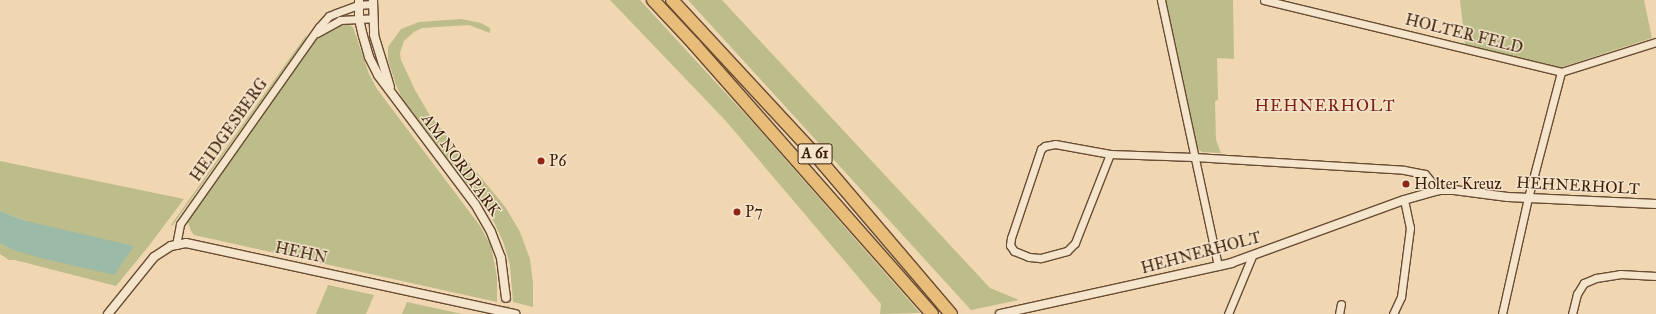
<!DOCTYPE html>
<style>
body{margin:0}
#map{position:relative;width:1656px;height:314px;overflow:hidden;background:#f0d7b2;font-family:"IM FELL Great Primer",serif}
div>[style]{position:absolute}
.green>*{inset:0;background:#bcbd8a}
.water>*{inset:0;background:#9bbaa7}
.tertiary-tunnel>*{height:8px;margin-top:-4px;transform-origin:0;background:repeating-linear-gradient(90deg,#ccb290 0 8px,transparent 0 12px)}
.roads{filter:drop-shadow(1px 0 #684c32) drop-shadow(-1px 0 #684c32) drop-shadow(0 1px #684c32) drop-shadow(0 -1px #684c32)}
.minor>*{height:7px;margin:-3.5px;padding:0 3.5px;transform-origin:3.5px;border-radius:3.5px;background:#f5e5cd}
.tertiary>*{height:8px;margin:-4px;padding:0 4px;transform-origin:4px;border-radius:4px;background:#f5e5cd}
.motorway>*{height:12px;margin:-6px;padding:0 6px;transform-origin:6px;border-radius:6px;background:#e8bc79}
.dots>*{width:11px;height:11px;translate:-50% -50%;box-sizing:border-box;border:2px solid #f5e5cd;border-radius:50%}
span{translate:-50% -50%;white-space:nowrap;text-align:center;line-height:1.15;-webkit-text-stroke:3px #f5e5cd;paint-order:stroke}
.shield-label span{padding:1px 3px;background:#f5e5cd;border:1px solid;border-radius:3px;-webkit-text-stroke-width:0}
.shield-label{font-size:15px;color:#3b1d07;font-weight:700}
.street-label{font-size:16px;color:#3b1d07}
.poi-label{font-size:16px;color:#3b1d07}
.left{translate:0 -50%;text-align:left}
.neighbourhood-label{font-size:17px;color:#7a1f14;letter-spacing:1px}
</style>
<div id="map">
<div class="green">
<div style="clip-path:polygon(610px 0,640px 0,755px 125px,920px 313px,880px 314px,881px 304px,725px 120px)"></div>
<div style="clip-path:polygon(688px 0,722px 0,990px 288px,1019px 300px,971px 310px)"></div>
<div style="clip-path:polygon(1163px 0,1233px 0,1234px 59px,1217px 58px,1218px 100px,1215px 101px,1216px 140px,1221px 153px,1202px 152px,1196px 148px)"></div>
<div style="clip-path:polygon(1460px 0,1644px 0,1652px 38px,1559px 68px,1465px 45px)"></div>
<div style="clip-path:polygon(461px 19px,481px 23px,490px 28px,490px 33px,469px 25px,422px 28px,414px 32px,404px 41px,400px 53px,401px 60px,415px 90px,429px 114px,506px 208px,520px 232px,530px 259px,533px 283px,533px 307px,513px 302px,510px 265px,504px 244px,495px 224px,488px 212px,402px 98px,396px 85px,388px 60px,388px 47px,401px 29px,419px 22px)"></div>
<div style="clip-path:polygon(340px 24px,347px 24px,353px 27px,369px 74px,377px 89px,480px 226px,491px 246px,497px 277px,497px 302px,194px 235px,191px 231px,188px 222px,190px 218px,314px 42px,331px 27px)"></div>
<div style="clip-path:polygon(307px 34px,305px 40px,172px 226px,171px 225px)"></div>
<div style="clip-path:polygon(0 161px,184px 199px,148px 247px,116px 286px,15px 260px,9px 260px,0 254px,0 243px,10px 249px,26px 221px,0 211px)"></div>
<div style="clip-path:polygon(328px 285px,374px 295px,366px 314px,316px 314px)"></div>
<div style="clip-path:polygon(407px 302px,462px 314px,402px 314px)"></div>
</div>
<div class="water">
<div style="clip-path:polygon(0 211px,26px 221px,134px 246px,114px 275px,41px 258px,10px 249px,0 243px)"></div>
</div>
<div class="tertiary-tunnel">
<div style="left:504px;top:314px;width:16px;rotate:-83deg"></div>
</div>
<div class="roads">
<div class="minor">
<div style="left:1161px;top:0;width:272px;rotate:77.9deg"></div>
<div style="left:1264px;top:0;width:306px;rotate:13.6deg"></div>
<div style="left:1561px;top:72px;width:100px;rotate:-17.5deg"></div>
<div style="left:317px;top:33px;width:26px;rotate:-29deg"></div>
<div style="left:340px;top:20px;width:33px;rotate:-3deg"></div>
<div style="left:1055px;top:144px;width:56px;rotate:10.3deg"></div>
<div style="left:1110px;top:154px;width:96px;rotate:111.5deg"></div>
<div style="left:1075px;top:243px;width:11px;rotate:135deg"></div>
<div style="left:1067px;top:251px;width:28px;rotate:165deg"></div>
<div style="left:1040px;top:258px;width:11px;rotate:-175deg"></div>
<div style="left:1029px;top:257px;width:16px;rotate:-158deg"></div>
<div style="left:1014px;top:251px;width:7px;rotate:-124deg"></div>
<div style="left:1010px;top:245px;width:7px;rotate:-82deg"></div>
<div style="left:1011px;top:238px;width:94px;rotate:-71.4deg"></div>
<div style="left:1041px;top:149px;width:5px;rotate:-37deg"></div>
<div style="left:1045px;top:146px;width:10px;rotate:-11deg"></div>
<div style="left:1110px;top:154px;width:84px;rotate:2deg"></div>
<div style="left:1194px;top:157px;width:210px;rotate:3.5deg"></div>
<div style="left:1404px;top:170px;width:21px;rotate:11deg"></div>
<div style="left:1425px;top:174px;width:21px;rotate:51deg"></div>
<div style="left:176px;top:245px;width:21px;rotate:-79deg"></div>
<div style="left:180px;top:224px;width:241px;rotate:-54.8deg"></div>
<div style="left:319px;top:27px;width:15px;rotate:-48deg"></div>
<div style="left:329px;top:16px;width:8px;rotate:-23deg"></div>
<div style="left:336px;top:13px;width:23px;rotate:-20deg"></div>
<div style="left:358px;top:5px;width:14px;rotate:-4deg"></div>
<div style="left:1228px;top:314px;width:63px;rotate:-67.5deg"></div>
<div style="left:1339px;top:314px;width:10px;rotate:-79deg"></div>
<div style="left:1393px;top:314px;width:19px;rotate:-65deg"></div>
<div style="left:1401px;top:297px;width:70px;rotate:-82.6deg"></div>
<div style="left:1410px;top:228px;width:29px;rotate:-102deg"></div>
<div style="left:1502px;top:314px;width:119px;rotate:-77.4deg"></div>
<div style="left:1528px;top:198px;width:130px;rotate:-75.3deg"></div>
<div style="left:1572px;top:314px;width:21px;rotate:-76deg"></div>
<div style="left:1577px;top:294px;width:13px;rotate:-58deg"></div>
<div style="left:1584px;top:283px;width:13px;rotate:-23deg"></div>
<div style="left:1596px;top:278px;width:24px;rotate:-9deg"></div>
<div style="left:1620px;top:274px;width:36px;rotate:3deg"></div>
</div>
<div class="tertiary">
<div style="left:359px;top:0;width:19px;rotate:90deg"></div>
<div style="left:359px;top:19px;width:17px;rotate:77deg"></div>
<div style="left:363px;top:36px;width:22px;rotate:74deg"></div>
<div style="left:369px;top:57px;width:20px;rotate:63deg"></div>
<div style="left:378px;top:75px;width:161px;rotate:53.1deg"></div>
<div style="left:475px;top:204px;width:32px;rotate:60deg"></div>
<div style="left:491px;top:232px;width:28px;rotate:69deg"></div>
<div style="left:501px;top:258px;width:40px;rotate:82.9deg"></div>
<div style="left:373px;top:0;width:35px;rotate:88deg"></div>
<div style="left:374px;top:35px;width:54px;rotate:72.9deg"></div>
<div style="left:108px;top:314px;width:73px;rotate:-51.1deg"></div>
<div style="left:154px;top:257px;width:20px;rotate:-33deg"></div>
<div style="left:171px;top:246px;width:15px;rotate:-11deg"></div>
<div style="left:186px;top:243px;width:337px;rotate:12.2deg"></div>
<div style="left:1000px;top:314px;width:237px;rotate:-12.4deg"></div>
<div style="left:1231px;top:263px;width:184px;rotate:-20deg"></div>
<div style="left:1404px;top:200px;width:35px;rotate:-16deg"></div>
<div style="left:1438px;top:190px;width:16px"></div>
<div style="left:1454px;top:190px;width:54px;rotate:7.4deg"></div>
<div style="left:1508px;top:197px;width:148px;rotate:2.7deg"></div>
</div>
<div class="motorway">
<div style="left:653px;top:0;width:60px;rotate:47deg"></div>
<div style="left:694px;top:44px;width:360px;rotate:48.6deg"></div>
<div style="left:672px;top:0;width:207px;rotate:47.2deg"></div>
<div style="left:813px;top:152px;width:213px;rotate:49.6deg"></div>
</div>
</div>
<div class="dots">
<div style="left:541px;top:161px;background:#8f2418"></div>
<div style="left:1406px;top:184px;background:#8f2418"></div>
<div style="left:737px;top:212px;background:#8f2418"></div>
</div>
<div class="shield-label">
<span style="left:815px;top:154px">A 61</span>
</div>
<div class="street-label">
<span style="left:1464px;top:34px;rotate:14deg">HOLTER FELD</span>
<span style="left:229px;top:130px;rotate:-55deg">HEIDGESBERG</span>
<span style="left:461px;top:165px;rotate:54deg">AM NORDPARK</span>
<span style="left:1578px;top:186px;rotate:3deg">HEHNERHOLT</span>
<span style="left:301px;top:253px;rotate:12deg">HEHN</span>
<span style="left:1201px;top:253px;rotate:-15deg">HEHNERHOLT</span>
</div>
<div class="poi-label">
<span class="left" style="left:549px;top:161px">P6</span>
<span class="left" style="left:1414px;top:184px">Holter Kreuz</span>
<span class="left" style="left:745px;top:212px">P7</span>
</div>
<div class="neighbourhood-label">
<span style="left:1325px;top:106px">HEHNERHOLT</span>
</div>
</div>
